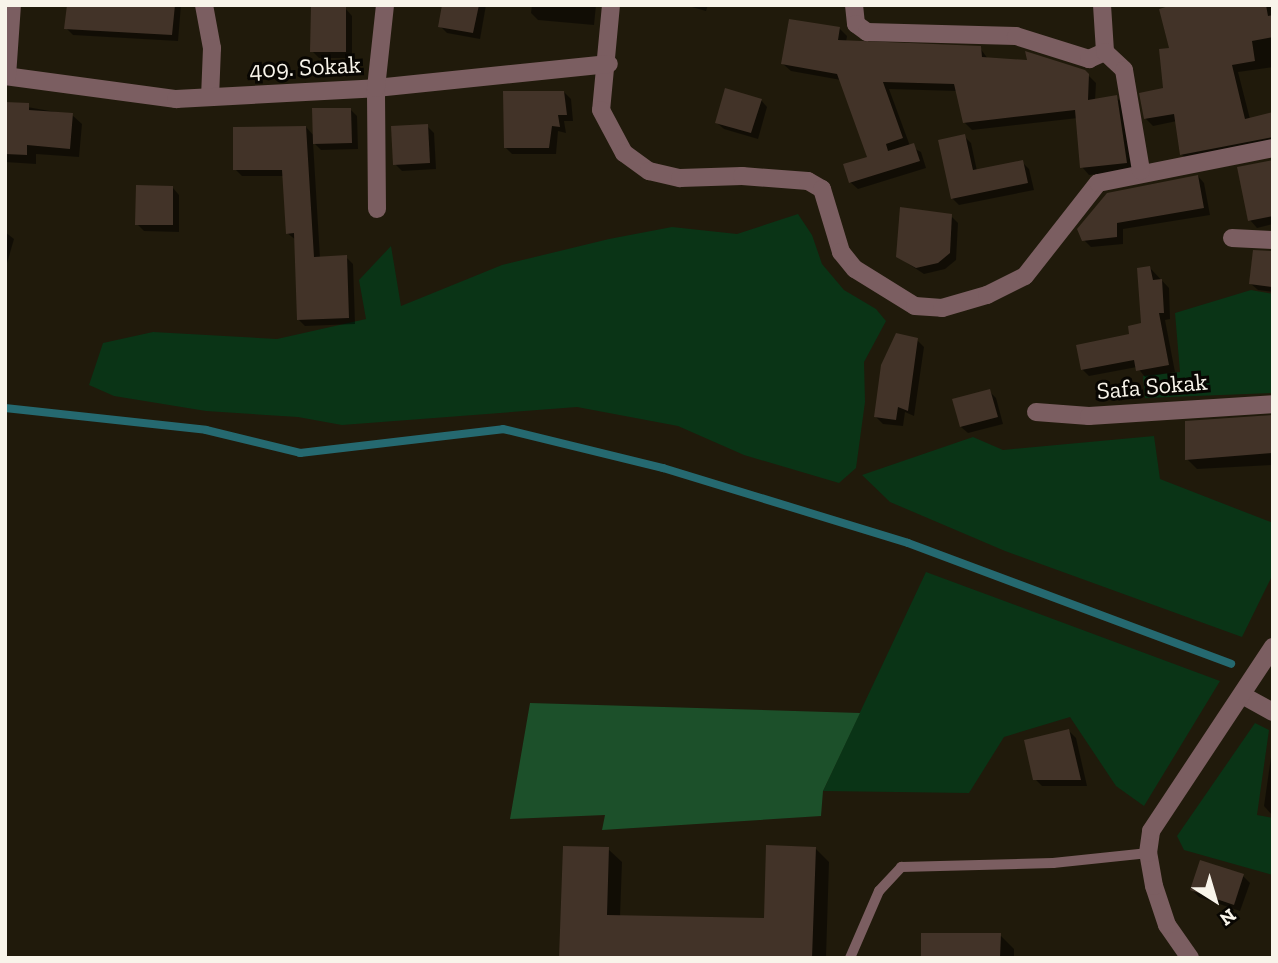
<!DOCTYPE html>
<style>
body{margin:0}
#map{position:relative;width:1278px;height:963px;overflow:hidden;background:#201a0b;font-family:"Zilla Slab",serif}
div>[style]{position:absolute}
.green>*{inset:0;background:#0a3416}
.forest>*{inset:0;background:#1c502a}
.shadow>*{inset:0;background:#0007}
.stream>*{height:8px;margin:-4px;padding:0 4px;transform-origin:4px;border-radius:4px;background:#256970}
.building>*{inset:0;background:#423328}
.service>*{height:10px;margin:-5px;padding:0 5px;transform-origin:5px;border-radius:5px;background:#7b5e61}
.minor>*{height:18px;margin:-9px;padding:0 9px;transform-origin:9px;border-radius:9px;background:#7b5e61}
.tertiary>*{height:18px;margin:-9px;padding:0 9px;transform-origin:9px;border-radius:9px;background:#7b5e61}
span{translate:-50% -50%;white-space:nowrap;text-align:center;line-height:1.15;-webkit-text-stroke:6px #080602;paint-order:stroke}
.street-label{font-size:24px;color:#f8f4ea}
.frame{position:absolute;inset:0;border:7px solid #f8f4ea;pointer-events:none}
.north{position:absolute;left:1180px;top:865px;width:70px;height:70px;-webkit-text-stroke:5px #080602;paint-order:stroke;rotate:143deg;font-size:19px;font-weight:700;line-height:28px;text-align:center;color:#f8f4ea}
.north::after{content:'';display:block;margin:auto;width:24px;height:32px;background:#f8f4ea;clip-path:polygon(50% 0,100% 100%,50% 72%,0 100%)}
</style>
<div id="map">
<div class="green">
<div style="clip-path:polygon(798px 214px,812px 235px,822px 264px,844px 290px,876px 309px,886px 321px,864px 362px,865px 402px,856px 468px,839px 483px,744px 455px,678px 426px,577px 407px,342px 425px,298px 417px,206px 411px,114px 396px,89px 385px,103px 343px,153px 332px,277px 339px,366px 319px,359px 280px,391px 246px,401px 306px,502px 265px,609px 239px,672px 227px,737px 234px)"></div>
<div style="clip-path:polygon(1251px 290px,1273px 294px,1273px 393px,1145px 398px,1143px 376px,1180px 372px,1175px 313px)"></div>
<div style="clip-path:polygon(1154px 436px,1160px 479px,1273px 523px,1273px 574px,1242px 637px,1005px 551px,890px 502px,862px 475px,973px 437px,1003px 450px)"></div>
<div style="clip-path:polygon(926px 572px,1220px 681px,1144px 806px,1116px 786px,1070px 717px,1004px 737px,969px 793px,823px 791px)"></div>
<div style="clip-path:polygon(1255px 723px,1269px 730px,1257px 815px,1273px 818px,1273px 875px,1184px 850px,1177px 836px)"></div>
</div>
<div class="forest">
<div style="clip-path:polygon(530px 703px,860px 713px,823px 791px,821px 816px,602px 830px,605px 815px,510px 819px)"></div>
</div>
<div class="shadow">
<div style="clip-path:polygon(69px 5px,181px 5px,178px 41px,73px 35px,66px 28px)"></div>
<div style="clip-path:polygon(444px 5px,486px 5px,480px 39px,447px 33px,440px 26px)"></div>
<div style="clip-path:polygon(532px 5px,596px 5px,594px 25px,538px 20px,531px 13px)"></div>
<div style="clip-path:polygon(685px 5px,708px 5px,706px 11px)"></div>
<div style="clip-path:polygon(1052px 5px,1094px 5px,1094px 6px,1054px 7px)"></div>
<div style="clip-path:polygon(1178px 5px,1273px 5px,1273px 67px,1238px 72px,1250px 119px,1273px 114px,1273px 145px,1189px 161px,1181px 154px,1177px 121px,1153px 126px,1145px 118px,1165px 90px)"></div>
<div style="clip-path:polygon(346px 9px,352px 16px,352px 58px,319px 58px,312px 51px)"></div>
<div style="clip-path:polygon(839px 28px,847px 36px,846px 42px,980px 48px,988px 59px,1084px 71px,1096px 83px,1095px 101px,1116px 97px,1124px 105px,1134px 170px,1089px 175px,1082px 167px,1078px 118px,972px 130px,964px 122px,957px 91px,889px 89px,910px 146px,921px 152px,926px 168px,858px 189px,850px 182px,869px 158px,841px 80px,791px 71px,783px 64px)"></div>
<div style="clip-path:polygon(564px 92px,571px 99px,573px 121px,564px 121px,566px 133px,558px 131px,556px 154px,512px 154px,505px 147px)"></div>
<div style="clip-path:polygon(761px 100px,767px 107px,758px 139px,724px 129px,717px 123px)"></div>
<div style="clip-path:polygon(5px 103px,72px 115px,82px 124px,79px 157px,36px 154px,36px 164px,5px 162px)"></div>
<div style="clip-path:polygon(350px 109px,357px 116px,358px 149px,321px 150px,313px 142px,320px 258px,346px 257px,353px 264px,355px 324px,305px 326px,298px 319px,296px 240px,287px 233px,284px 176px,242px 176px,235px 169px,306px 127px,314px 136px)"></div>
<div style="clip-path:polygon(427px 126px,434px 133px,436px 169px,402px 171px,395px 164px)"></div>
<div style="clip-path:polygon(964px 136px,971px 143px,977px 171px,1022px 162px,1029px 169px,1034px 190px,959px 205px,952px 198px)"></div>
<div style="clip-path:polygon(1273px 160px,1273px 224px,1257px 228px,1250px 220px)"></div>
<div style="clip-path:polygon(1198px 176px,1204px 183px,1210px 215px,1123px 229px,1123px 244px,1091px 247px,1084px 240px)"></div>
<div style="clip-path:polygon(173px 188px,179px 195px,179px 232px,144px 231px,137px 224px)"></div>
<div style="clip-path:polygon(951px 216px,958px 223px,956px 260px,945px 269px,924px 274px,898px 257px)"></div>
<div style="clip-path:polygon(5px 232px,14px 239px,5px 270px)"></div>
<div style="clip-path:polygon(1273px 254px,1273px 292px,1258px 290px,1251px 284px)"></div>
<div style="clip-path:polygon(1150px 268px,1169px 288px,1170px 319px,1165px 320px,1175px 372px,1145px 377px,1137px 367px,1089px 376px,1082px 369px,1143px 325px)"></div>
<div style="clip-path:polygon(917px 340px,924px 347px,914px 416px,905px 412px,903px 426px,883px 424px,876px 417px)"></div>
<div style="clip-path:polygon(989px 391px,996px 398px,1003px 424px,968px 433px,961px 427px)"></div>
<div style="clip-path:polygon(1273px 415px,1273px 465px,1197px 469px,1187px 459px,1186px 423px)"></div>
<div style="clip-path:polygon(1069px 731px,1076px 738px,1087px 786px,1042px 786px,1035px 779px)"></div>
<div style="clip-path:polygon(1271px 757px,1273px 758px,1273px 816px,1264px 806px)"></div>
<div style="clip-path:polygon(815px 848px,829px 862px,826px 958px,561px 958px,608px 849px,622px 862px,620px 917px,765px 920px)"></div>
<div style="clip-path:polygon(1243px 876px,1250px 883px,1240px 911px,1199px 897px,1192px 890px)"></div>
<div style="clip-path:polygon(1000px 935px,1014px 949px,1014px 958px,923px 958px)"></div>
</div>
<div class="stream">
<div style="left:5px;top:408px;width:202px;rotate:6.2deg"></div>
<div style="left:206px;top:430px;width:97px;rotate:13.7deg"></div>
<div style="left:300px;top:453px;width:204px;rotate:-6.7deg"></div>
<div style="left:503px;top:429px;width:165px;rotate:13.7deg"></div>
<div style="left:663px;top:468px;width:256px;rotate:17deg"></div>
<div style="left:908px;top:543px;width:345px;rotate:20.5deg"></div>
</div>
<div class="building">
<div style="clip-path:polygon(67px 5px,175px 5px,172px 35px,64px 29px)"></div>
<div style="clip-path:polygon(442px 5px,479px 5px,473px 33px,438px 27px)"></div>
<div style="clip-path:polygon(1172px 5px,1266px 5px,1268px 16px,1273px 15px,1273px 37px,1252px 41px,1255px 61px,1232px 65px,1245px 119px,1273px 112px,1273px 137px,1180px 155px,1174px 114px,1144px 119px,1139px 93px,1163px 88px,1159px 49px,1169px 48px,1159px 9px)"></div>
<div style="clip-path:polygon(311px 7px,346px 7px,346px 52px,310px 52px)"></div>
<div style="clip-path:polygon(789px 19px,840px 27px,838px 40px,981px 46px,982px 57px,1027px 60px,1025px 51px,1085px 70px,1089px 74px,1088px 100px,1117px 95px,1127px 163px,1080px 168px,1075px 110px,963px 123px,954px 84px,883px 82px,903px 138px,886px 144px,888px 151px,914px 143px,920px 161px,849px 183px,843px 164px,867px 157px,837px 74px,781px 64px)"></div>
<div style="clip-path:polygon(725px 88px,762px 99px,751px 133px,715px 123px)"></div>
<div style="clip-path:polygon(503px 91px,564px 91px,567px 115px,558px 115px,560px 127px,552px 126px,549px 148px,504px 148px)"></div>
<div style="clip-path:polygon(5px 102px,29px 103px,29px 110px,73px 113px,70px 149px,27px 145px,27px 155px,5px 154px)"></div>
<div style="clip-path:polygon(312px 108px,351px 108px,352px 143px,313px 144px)"></div>
<div style="clip-path:polygon(428px 124px,430px 163px,393px 165px,391px 126px)"></div>
<div style="clip-path:polygon(306px 126px,314px 257px,347px 255px,349px 318px,297px 320px,294px 233px,286px 234px,282px 170px,233px 170px,233px 127px)"></div>
<div style="clip-path:polygon(965px 134px,973px 170px,1023px 160px,1028px 183px,951px 199px,938px 140px)"></div>
<div style="clip-path:polygon(1273px 160px,1273px 216px,1248px 221px,1237px 167px)"></div>
<div style="clip-path:polygon(1198px 175px,1204px 208px,1117px 223px,1117px 237px,1082px 241px,1077px 229px,1107px 193px)"></div>
<div style="clip-path:polygon(136px 185px,173px 186px,173px 225px,135px 225px)"></div>
<div style="clip-path:polygon(900px 207px,952px 214px,950px 253px,938px 263px,916px 268px,896px 257px)"></div>
<div style="clip-path:polygon(1253px 250px,1273px 251px,1273px 287px,1249px 284px)"></div>
<div style="clip-path:polygon(1150px 266px,1153px 280px,1162px 279px,1164px 313px,1159px 313px,1169px 365px,1136px 371px,1134px 360px,1081px 370px,1076px 345px,1129px 334px,1128px 326px,1141px 323px,1137px 268px)"></div>
<div style="clip-path:polygon(896px 333px,918px 338px,908px 411px,898px 407px,896px 420px,874px 417px,881px 365px)"></div>
<div style="clip-path:polygon(990px 389px,998px 417px,960px 427px,952px 399px)"></div>
<div style="clip-path:polygon(1273px 415px,1273px 453px,1185px 460px,1185px 421px)"></div>
<div style="clip-path:polygon(1069px 729px,1081px 780px,1033px 780px,1024px 740px)"></div>
<div style="clip-path:polygon(766px 845px,816px 847px,812px 958px,559px 958px,563px 846px,609px 847px,607px 915px,764px 918px)"></div>
<div style="clip-path:polygon(1200px 860px,1244px 874px,1234px 905px,1190px 890px)"></div>
<div style="clip-path:polygon(921px 933px,1001px 933px,1000px 958px,921px 958px)"></div>
</div>
<div class="service">
<div style="left:850px;top:958px;width:73px;rotate:-66.6deg"></div>
<div style="left:879px;top:891px;width:33px;rotate:-47deg"></div>
<div style="left:901px;top:867px;width:152px;rotate:-1.5deg"></div>
<div style="left:1053px;top:863px;width:96px;rotate:-6deg"></div>
</div>
<div class="minor">
<div style="left:204px;top:5px;width:44px;rotate:79.5deg"></div>
<div style="left:212px;top:48px;width:49px;rotate:92.3deg"></div>
<div style="left:611px;top:5px;width:105px;rotate:95.4deg"></div>
<div style="left:601px;top:110px;width:49px;rotate:61.9deg"></div>
<div style="left:624px;top:153px;width:31px;rotate:36deg"></div>
<div style="left:649px;top:171px;width:32px;rotate:13deg"></div>
<div style="left:680px;top:178px;width:62px;rotate:-1.8deg"></div>
<div style="left:742px;top:176px;width:66px;rotate:4.3deg"></div>
<div style="left:808px;top:181px;width:16px;rotate:30deg"></div>
<div style="left:822px;top:189px;width:66px;rotate:73.2deg"></div>
<div style="left:841px;top:252px;width:22px;rotate:51deg"></div>
<div style="left:855px;top:269px;width:70px;rotate:31.7deg"></div>
<div style="left:915px;top:306px;width:27px;rotate:4deg"></div>
<div style="left:942px;top:308px;width:47px;rotate:-16.1deg"></div>
<div style="left:987px;top:295px;width:42px;rotate:-26.6deg"></div>
<div style="left:1025px;top:276px;width:118px;rotate:-51.9deg"></div>
<div style="left:1098px;top:183px;width:178px;rotate:-11.3deg"></div>
<div style="left:854px;top:5px;width:19px;rotate:84deg"></div>
<div style="left:856px;top:24px;width:14px;rotate:36deg"></div>
<div style="left:867px;top:32px;width:149px;rotate:1.5deg"></div>
<div style="left:1016px;top:36px;width:77px;rotate:17.5deg"></div>
<div style="left:1089px;top:59px;width:17px;rotate:-24deg"></div>
<div style="left:1102px;top:5px;width:47px;rotate:86.3deg"></div>
<div style="left:1105px;top:52px;width:26px;rotate:43deg"></div>
<div style="left:1124px;top:70px;width:102px;rotate:80.4deg"></div>
<div style="left:5px;top:76px;width:173px;rotate:7.7deg"></div>
<div style="left:176px;top:99px;width:200px;rotate:-3.1deg"></div>
<div style="left:376px;top:88px;width:234px;rotate:-5.9deg"></div>
<div style="left:7px;top:76px;width:71px;rotate:-86deg"></div>
<div style="left:377px;top:209px;width:121px;rotate:-90.5deg"></div>
<div style="left:376px;top:88px;width:83px;rotate:-83.8deg"></div>
<div style="left:1232px;top:238px;width:41px;rotate:2.8deg"></div>
<div style="left:1036px;top:412px;width:53px;rotate:4.3deg"></div>
<div style="left:1089px;top:416px;width:184px;rotate:-3.7deg"></div>
<div style="left:1242px;top:695px;width:35px;rotate:29deg"></div>
</div>
<div class="tertiary">
<div style="left:1190px;top:958px;width:40px;rotate:-124.9deg"></div>
<div style="left:1167px;top:925px;width:41px;rotate:-108.4deg"></div>
<div style="left:1154px;top:886px;width:34px;rotate:-100deg"></div>
<div style="left:1148px;top:853px;width:22px;rotate:-82deg"></div>
<div style="left:1151px;top:831px;width:221px;rotate:-56.5deg"></div>
</div>
<div class="street-label">
<span style="left:305px;top:67px;rotate:-3deg">409. Sokak</span>
<span style="left:1152px;top:386px;rotate:-5deg">Safa Sokak</span>
</div>
<div class="frame"></div>
<div class="north">N</div>
</div>
